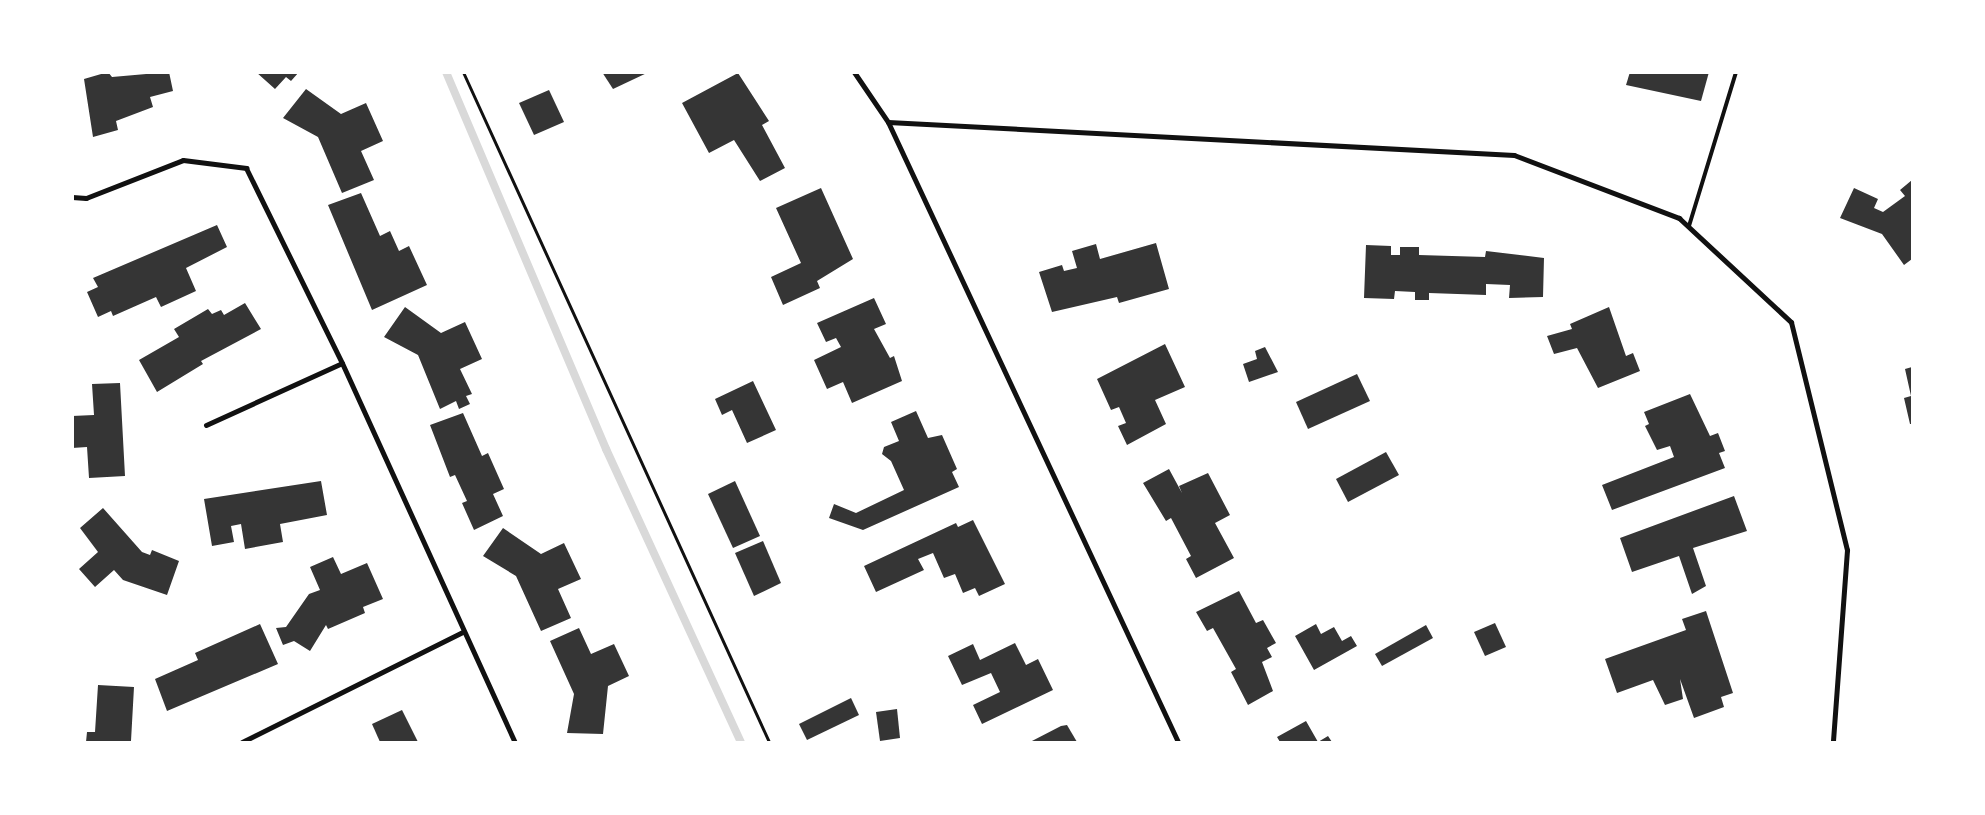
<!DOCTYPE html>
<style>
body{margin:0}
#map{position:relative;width:1985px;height:815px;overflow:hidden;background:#fff;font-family:Cabin,sans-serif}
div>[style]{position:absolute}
.stream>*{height:8px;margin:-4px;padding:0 4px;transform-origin:4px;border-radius:4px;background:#d9d9d9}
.building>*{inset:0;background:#353535}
.path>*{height:3px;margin:-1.5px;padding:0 1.5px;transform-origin:1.5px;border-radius:1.5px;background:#111}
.service>*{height:4px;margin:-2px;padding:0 2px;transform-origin:2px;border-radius:2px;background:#111}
.minor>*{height:5px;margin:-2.5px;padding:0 2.5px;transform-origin:2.5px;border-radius:2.5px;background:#111}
span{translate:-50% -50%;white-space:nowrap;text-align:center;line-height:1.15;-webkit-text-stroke:4px #fff;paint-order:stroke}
.frame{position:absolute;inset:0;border:74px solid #fff;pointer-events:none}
</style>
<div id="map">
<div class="stream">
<div style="left:446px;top:72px;width:410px;rotate:67deg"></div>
<div style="left:606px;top:449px;width:323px;rotate:65.3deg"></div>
</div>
<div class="building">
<div style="clip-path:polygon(108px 72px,112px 77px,169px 72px,173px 91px,150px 97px,153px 107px,116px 121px,118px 130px,93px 137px,84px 79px)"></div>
<div style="clip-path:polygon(256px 72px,299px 72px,291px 81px,286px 77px,275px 89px)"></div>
<div style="clip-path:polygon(602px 72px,649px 72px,613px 89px)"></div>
<div style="clip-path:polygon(1630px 72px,1709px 72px,1701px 101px,1626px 85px)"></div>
<div style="clip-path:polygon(738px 73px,769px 121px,762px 125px,785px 168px,760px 181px,734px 140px,709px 153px,682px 103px)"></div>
<div style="clip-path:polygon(306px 89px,341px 114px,366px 103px,383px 141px,361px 151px,374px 180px,342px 193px,318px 137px,283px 118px)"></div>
<div style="clip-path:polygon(549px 90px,564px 122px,534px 135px,519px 103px)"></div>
<div style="clip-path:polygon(1912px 180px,1912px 259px,1904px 265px,1882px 234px,1840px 218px,1854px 188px,1878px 199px,1874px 208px,1883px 212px,1905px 196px,1900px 190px)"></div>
<div style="clip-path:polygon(821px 188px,853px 259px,817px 281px,820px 288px,783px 305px,771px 277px,801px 263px,776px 208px)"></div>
<div style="clip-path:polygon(361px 193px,380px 236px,390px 231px,399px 251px,409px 246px,427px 285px,372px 310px,328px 205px)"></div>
<div style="clip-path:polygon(217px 225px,227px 247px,186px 268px,196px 291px,161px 307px,156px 297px,113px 316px,111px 311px,98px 317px,87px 292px,98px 287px,93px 278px)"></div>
<div style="clip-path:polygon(1156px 243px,1169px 289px,1119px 303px,1117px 297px,1052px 312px,1039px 272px,1062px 265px,1064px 271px,1077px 268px,1072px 251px,1096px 244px,1100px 259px)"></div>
<div style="clip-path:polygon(1366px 245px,1391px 246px,1391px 255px,1400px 255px,1400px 247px,1419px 247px,1419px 255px,1485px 257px,1486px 251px,1544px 258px,1543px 297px,1509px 298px,1510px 285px,1486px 284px,1486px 295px,1429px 293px,1429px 300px,1415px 300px,1415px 292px,1395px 291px,1394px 299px,1364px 298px)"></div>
<div style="clip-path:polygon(874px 298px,886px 324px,874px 329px,890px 358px,894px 356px,902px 381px,852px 403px,843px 382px,827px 389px,814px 360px,841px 347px,836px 338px,826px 342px,817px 323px)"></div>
<div style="clip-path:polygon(245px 303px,261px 329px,201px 361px,203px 364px,157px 392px,139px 360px,179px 337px,174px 329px,208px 309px,212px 314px,221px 310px,224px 315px)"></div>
<div style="clip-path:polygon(405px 307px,441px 333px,465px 322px,482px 359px,460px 369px,472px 394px,466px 396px,470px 404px,459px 409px,456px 401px,440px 409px,418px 355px,384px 337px)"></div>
<div style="clip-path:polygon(1609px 307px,1626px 356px,1633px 353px,1640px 371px,1598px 388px,1577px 348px,1554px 354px,1547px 336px,1572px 329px,1570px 324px)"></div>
<div style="clip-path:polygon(1165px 344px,1185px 387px,1155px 400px,1166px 424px,1127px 445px,1118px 426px,1126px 423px,1119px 407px,1111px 410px,1097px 379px)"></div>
<div style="clip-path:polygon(1265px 347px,1278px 372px,1249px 382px,1243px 364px,1257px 359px,1255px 351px)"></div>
<div style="clip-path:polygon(1912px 367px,1912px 424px,1910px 424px,1904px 398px,1911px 396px,1905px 369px)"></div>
<div style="clip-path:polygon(1357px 374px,1370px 401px,1308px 429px,1296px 402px)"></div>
<div style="clip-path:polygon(753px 381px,776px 430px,747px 443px,732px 410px,722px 415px,715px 399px)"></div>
<div style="clip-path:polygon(120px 383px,125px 476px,89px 478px,87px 447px,72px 448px,72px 416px,94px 415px,92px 384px)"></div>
<div style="clip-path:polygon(1690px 394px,1710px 436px,1718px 433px,1725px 451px,1719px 453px,1725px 468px,1612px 510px,1602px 485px,1674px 457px,1670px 446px,1657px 450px,1645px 426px,1649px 424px,1644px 412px)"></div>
<div style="clip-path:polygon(916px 411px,928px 438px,942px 435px,957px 469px,952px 472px,959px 487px,863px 530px,829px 518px,834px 504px,856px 513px,904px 490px,891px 461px,882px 454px,884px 447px,899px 441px,891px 422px)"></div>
<div style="clip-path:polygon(463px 413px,482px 456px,488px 453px,504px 489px,493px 494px,503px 516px,474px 530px,462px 503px,467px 501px,455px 475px,450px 477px,430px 425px)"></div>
<div style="clip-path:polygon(1386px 452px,1399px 475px,1348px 502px,1336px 479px)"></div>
<div style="clip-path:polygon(1169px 469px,1182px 493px,1179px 486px,1208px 473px,1230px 515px,1215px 523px,1234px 558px,1196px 578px,1186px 559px,1191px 556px,1171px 518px,1166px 521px,1143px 483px)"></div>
<div style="clip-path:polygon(321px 481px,327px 515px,280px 524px,283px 542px,245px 549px,241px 524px,231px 526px,234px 542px,212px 546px,204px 499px)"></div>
<div style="clip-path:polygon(735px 481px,760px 536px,733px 548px,708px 494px)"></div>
<div style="clip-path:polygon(1734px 496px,1747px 531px,1693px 548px,1706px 586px,1692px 594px,1679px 556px,1632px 572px,1620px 538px)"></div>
<div style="clip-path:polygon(103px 508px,142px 552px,150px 555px,152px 550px,179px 561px,167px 595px,123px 580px,114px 570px,95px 587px,79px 569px,98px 552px,80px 528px)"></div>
<div style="clip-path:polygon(973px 520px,1005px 584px,979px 596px,975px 588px,963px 593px,955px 574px,944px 578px,933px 553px,918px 559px,924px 570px,876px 592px,864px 566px,956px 523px,958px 527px)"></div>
<div style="clip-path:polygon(503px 528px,541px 554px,564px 543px,581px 579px,558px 589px,571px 618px,541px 631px,516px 576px,483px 556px)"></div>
<div style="clip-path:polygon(763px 541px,781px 583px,754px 596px,735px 553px)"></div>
<div style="clip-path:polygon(333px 557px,341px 574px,367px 563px,383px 599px,363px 607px,365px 613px,328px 629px,326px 625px,310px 651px,294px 641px,283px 645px,276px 628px,286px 627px,309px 594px,320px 590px,310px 567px)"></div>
<div style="clip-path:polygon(1239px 591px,1256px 623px,1263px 620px,1276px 643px,1267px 648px,1272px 657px,1262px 662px,1273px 691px,1248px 705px,1231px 672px,1236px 669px,1213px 628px,1207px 631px,1196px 612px)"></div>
<div style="clip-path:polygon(1706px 611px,1733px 693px,1721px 697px,1724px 707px,1694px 718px,1680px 679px,1683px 699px,1665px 705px,1653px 680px,1617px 693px,1605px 659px,1686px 630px,1682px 619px)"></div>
<div style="clip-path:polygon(1495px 623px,1506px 647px,1485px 656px,1474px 632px)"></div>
<div style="clip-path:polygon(260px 624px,278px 664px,167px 711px,155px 679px,198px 660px,195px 653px)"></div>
<div style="clip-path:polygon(1316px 624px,1321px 634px,1334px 627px,1342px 641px,1351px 636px,1357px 646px,1314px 670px,1295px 636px)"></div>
<div style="clip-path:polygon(1426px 625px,1433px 638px,1382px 666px,1375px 654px)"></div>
<div style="clip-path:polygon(579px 628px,591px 654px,614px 644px,629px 676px,608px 686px,603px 734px,567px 733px,574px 694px,550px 641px)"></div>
<div style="clip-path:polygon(1015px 643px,1026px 665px,1038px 659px,1053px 690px,982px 724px,973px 705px,1000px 692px,991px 673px,962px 685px,948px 656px,973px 644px,980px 660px)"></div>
<div style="clip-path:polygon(98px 685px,134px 687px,131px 741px,86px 742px,87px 732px,95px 732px)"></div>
<div style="clip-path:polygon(851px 698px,859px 715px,807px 740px,799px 724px)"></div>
<div style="clip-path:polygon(897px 709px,900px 738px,880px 741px,876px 712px)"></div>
<div style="clip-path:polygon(402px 710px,418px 742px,380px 742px,372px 724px)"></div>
<div style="clip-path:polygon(1306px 721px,1318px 742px,1328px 736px,1332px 742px,1280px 742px,1277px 737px)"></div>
<div style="clip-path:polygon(1067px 725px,1077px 742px,1030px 742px,1061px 726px)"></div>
</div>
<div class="path">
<div style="left:463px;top:72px;width:737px;rotate:65.45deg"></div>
</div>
<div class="service">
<div style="left:1689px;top:226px;width:161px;rotate:-73deg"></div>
</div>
<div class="minor">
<div style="left:854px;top:72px;width:60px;rotate:55.8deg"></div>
<div style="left:888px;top:122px;width:684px;rotate:64.93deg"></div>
<div style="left:888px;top:122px;width:627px;rotate:3.02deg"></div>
<div style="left:1514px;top:155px;width:177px;rotate:20.9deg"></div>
<div style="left:1679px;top:218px;width:153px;rotate:42.9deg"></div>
<div style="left:1791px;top:322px;width:235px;rotate:76.2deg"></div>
<div style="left:1847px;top:550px;width:193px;rotate:94.2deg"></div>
<div style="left:72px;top:197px;width:14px;rotate:4deg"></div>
<div style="left:86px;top:198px;width:104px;rotate:-21.4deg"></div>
<div style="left:183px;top:160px;width:64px;rotate:7.2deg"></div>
<div style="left:246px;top:168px;width:217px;rotate:63.8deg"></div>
<div style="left:342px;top:363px;width:417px;rotate:65.5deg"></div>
<div style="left:206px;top:425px;width:149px;rotate:-24.5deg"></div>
<div style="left:242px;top:742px;width:247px;rotate:-26.5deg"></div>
</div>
<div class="frame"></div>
</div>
